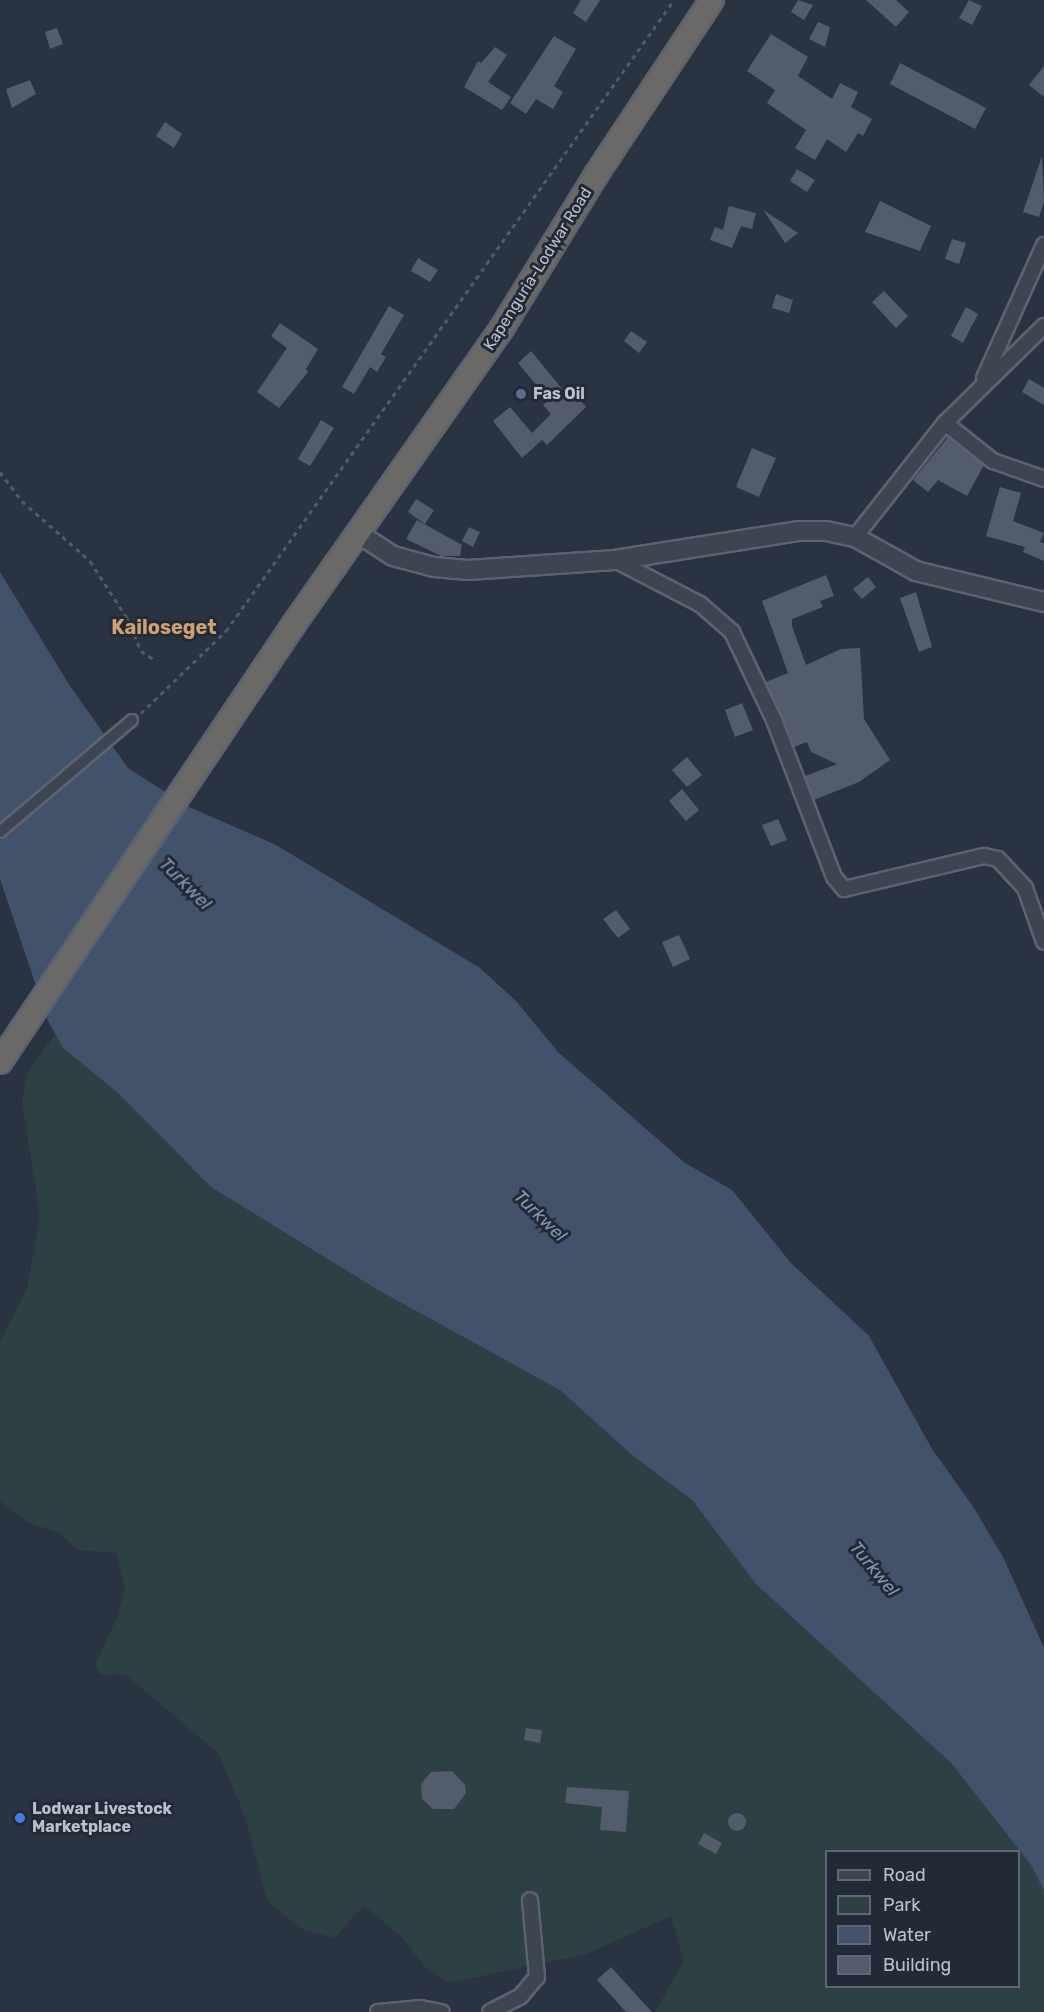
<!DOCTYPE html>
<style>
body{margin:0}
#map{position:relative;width:1044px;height:2012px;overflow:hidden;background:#2a3342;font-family:Rubik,sans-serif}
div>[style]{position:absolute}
.green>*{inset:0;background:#2d4144}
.water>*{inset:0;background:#43526b}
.building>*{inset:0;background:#535c6c}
.round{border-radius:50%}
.path>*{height:3px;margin-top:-1.5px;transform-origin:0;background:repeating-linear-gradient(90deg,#4c5e62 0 4.5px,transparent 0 9px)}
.roads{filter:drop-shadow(2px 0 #5c636f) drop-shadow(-2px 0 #5c636f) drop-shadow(0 2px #5c636f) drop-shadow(0 -2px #5c636f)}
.pedestrian>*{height:10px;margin:-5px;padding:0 5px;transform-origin:5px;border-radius:5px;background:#3e4552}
.minor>*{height:14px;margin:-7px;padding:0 7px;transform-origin:7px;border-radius:7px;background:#3e4552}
.tertiary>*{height:18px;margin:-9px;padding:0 9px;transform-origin:9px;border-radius:9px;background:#3e4552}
.trunk>*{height:22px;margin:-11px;padding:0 11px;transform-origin:11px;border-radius:11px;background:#6a6967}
.dots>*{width:16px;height:16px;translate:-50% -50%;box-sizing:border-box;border:3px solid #232a37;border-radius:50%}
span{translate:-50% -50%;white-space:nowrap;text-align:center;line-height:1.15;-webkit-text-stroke:6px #232a37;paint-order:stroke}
.street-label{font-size:16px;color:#bbc1cc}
.poi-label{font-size:16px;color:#bbc1cc;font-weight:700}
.left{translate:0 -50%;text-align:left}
.water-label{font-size:18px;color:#8696b0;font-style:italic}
.quarter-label{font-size:20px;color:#cea074;font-weight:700}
.legend{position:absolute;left:825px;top:1850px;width:195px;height:138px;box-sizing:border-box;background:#232a37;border:2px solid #606673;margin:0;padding:8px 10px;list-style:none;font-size:18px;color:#bbc1cc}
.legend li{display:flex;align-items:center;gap:12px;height:30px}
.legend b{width:30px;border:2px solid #606673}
</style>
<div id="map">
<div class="green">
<div style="clip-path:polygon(evenodd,55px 1034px,63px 1048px,118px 1093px,211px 1187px,378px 1290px,560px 1390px,632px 1455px,692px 1500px,756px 1584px,952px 1764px,1031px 1865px,1044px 1891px,1044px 2012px,655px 2012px,684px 1961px,671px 1916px,586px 1954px,449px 1983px,425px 1967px,402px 1938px,364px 1905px,334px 1938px,302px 1929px,268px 1902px,243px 1811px,218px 1753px,125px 1674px,100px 1675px,95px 1665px,118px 1615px,125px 1588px,117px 1553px,78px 1550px,58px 1532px,29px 1523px,0 1501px,0 1342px,27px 1289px,40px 1216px,22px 1101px,27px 1074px,55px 1034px,826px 1852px,1018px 1852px,1018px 1986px,826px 1986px,826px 1852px)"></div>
</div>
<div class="water">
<div style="clip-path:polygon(0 572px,70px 686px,128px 768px,187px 806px,276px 845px,480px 968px,516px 1001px,558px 1052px,685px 1163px,732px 1190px,791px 1263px,869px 1336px,932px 1449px,974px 1508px,1003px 1557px,1044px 1648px,1044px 1891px,1031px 1865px,952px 1764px,756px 1584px,692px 1500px,632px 1455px,560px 1390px,378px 1290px,211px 1187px,118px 1093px,63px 1048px,48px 1021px,0 879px)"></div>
</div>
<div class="building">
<div style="clip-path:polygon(581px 0,600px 0,586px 22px,573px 13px)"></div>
<div style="clip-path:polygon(798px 0,813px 5px,804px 20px,791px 12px)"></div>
<div style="clip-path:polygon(866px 0,896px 0,909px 12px,896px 27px)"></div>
<div style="clip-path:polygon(969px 0,982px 6px,972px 25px,959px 18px)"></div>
<div style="clip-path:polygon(818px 22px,830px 27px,825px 47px,809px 39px)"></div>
<div style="clip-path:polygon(57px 28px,63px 44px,50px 49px,45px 32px)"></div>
<div style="clip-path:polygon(771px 34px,808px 57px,798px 76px,832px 99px,840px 83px,858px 92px,851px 107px,872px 119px,863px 136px,858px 133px,846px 152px,827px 139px,815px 160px,795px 148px,806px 130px,767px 103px,775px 90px,747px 71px)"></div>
<div style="clip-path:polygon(554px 36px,576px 49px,554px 86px,563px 92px,553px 109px,536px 99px,526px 114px,510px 103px)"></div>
<div style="clip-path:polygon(495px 47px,507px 55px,488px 82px,511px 97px,502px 110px,464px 87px,478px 61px,481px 63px)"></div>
<div style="clip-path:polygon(900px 63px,986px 108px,975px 129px,890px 84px)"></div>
<div style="clip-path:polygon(1044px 66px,1044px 97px,1029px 85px)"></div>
<div style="clip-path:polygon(30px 80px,36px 94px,12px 108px,6px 89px)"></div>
<div style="clip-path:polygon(165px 122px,182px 134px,174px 148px,156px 136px)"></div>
<div style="clip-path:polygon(1042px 156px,1044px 202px,1039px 217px,1023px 212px)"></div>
<div style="clip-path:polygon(797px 169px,815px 180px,807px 192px,790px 181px)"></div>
<div style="clip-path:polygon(880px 201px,931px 226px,920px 251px,865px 232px)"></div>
<div style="clip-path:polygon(729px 206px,756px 213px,752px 229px,741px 226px,732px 248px,710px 240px,715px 227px,723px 230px)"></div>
<div style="clip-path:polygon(764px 211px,765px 211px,798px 233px,785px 243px)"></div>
<div style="clip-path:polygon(952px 239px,966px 243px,959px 264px,945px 259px)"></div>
<div style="clip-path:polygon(418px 258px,438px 270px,430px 282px,411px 271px)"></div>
<div style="clip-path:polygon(884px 291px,908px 316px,896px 328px,872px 302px)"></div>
<div style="clip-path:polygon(776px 294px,793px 300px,789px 313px,772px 308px)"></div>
<div style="clip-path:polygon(389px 306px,404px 315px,381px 354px,386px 357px,377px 372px,370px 367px,354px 394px,342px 387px)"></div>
<div style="clip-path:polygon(966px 307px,978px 314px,963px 343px,951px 336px)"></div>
<div style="clip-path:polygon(280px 323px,318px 349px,306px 369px,308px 372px,279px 408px,257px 392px,287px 348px,271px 336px)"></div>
<div style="clip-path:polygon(631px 331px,647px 342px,639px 353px,624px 341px)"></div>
<div style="clip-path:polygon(531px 351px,563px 390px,568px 385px,586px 407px,547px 445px,542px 440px,522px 458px,493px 421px,510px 407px,532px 433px,551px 414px,543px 405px,549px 400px,518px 363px)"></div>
<div style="clip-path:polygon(1029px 379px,1044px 388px,1044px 405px,1022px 392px)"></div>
<div style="clip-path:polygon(321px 420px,334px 428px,310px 466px,298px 459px)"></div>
<div style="clip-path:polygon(948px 437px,984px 465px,967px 496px,938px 480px,928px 492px,913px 480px)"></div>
<div style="clip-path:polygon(752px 448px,776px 458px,759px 497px,736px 487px)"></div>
<div style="clip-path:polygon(1000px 487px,1021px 493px,1013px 521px,1044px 533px,1040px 542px,1044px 543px,1044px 561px,1023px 552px,1025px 547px,986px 536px)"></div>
<div style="clip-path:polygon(416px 499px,434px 510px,425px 524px,408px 512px)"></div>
<div style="clip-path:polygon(417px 520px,462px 545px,460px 556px,441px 556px,406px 539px)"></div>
<div style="clip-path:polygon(469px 527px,480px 532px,473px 547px,462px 541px)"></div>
<div style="clip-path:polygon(826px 575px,834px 596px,820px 601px,823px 607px,792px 619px,792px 626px,806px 665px,841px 649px,860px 648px,864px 719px,890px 760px,859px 782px,814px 800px,805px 776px,837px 764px,811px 752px,807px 742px,794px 747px,766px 682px,788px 673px,762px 601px)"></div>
<div style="clip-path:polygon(868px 577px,876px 587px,862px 599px,853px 589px)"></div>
<div style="clip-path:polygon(916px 592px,932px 647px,919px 652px,900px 598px)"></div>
<div style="clip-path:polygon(742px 703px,753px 730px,735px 737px,725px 710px)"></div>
<div style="clip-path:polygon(687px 757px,702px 775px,687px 787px,672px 770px)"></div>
<div style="clip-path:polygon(682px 789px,699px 810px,686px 821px,669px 801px)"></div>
<div style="clip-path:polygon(778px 819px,787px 840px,771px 846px,762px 825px)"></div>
<div style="clip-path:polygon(616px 910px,630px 929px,618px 938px,603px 919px)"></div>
<div style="clip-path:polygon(679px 935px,690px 959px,673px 967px,662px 942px)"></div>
<div style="clip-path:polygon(526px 1728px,542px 1730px,540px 1743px,524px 1740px)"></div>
<div style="clip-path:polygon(452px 1771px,465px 1785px,466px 1793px,454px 1809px,433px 1809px,422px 1799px,421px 1784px,431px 1772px)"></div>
<div style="clip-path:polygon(567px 1787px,629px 1791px,626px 1832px,600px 1830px,602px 1807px,565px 1803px)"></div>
<div class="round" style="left:728px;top:1813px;width:18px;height:18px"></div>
<div style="clip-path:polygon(704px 1833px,722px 1843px,716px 1854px,698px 1844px)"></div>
<div style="clip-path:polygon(611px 1967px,652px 2012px,626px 2012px,597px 1980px)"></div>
</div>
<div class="path">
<div style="left:0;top:472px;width:36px;rotate:53deg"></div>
<div style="left:22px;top:501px;width:91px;rotate:41.4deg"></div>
<div style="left:90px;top:561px;width:68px;rotate:57deg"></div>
<div style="left:127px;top:618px;width:36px;rotate:67deg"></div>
<div style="left:141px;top:651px;width:17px;rotate:33deg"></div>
<div style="left:141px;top:713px;width:118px;rotate:-44deg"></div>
<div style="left:226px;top:631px;width:774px;rotate:-54.63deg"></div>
</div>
<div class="roads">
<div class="pedestrian">
<div style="left:0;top:832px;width:173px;rotate:-40.3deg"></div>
</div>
<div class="minor">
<div style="left:984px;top:378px;width:146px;rotate:-65.7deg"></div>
<div style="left:945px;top:423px;width:61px;rotate:38.4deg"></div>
<div style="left:993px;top:461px;width:54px;rotate:19.4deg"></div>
<div style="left:855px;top:537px;width:145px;rotate:-51.7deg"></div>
<div style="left:945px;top:423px;width:139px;rotate:-44.4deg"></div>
<div style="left:615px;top:560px;width:96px;rotate:27.4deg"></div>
<div style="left:700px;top:604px;width:43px;rotate:41.2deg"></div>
<div style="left:732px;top:632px;width:98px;rotate:64.5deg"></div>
<div style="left:774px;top:720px;width:168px;rotate:69.1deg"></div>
<div style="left:834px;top:877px;width:16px;rotate:50deg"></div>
<div style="left:844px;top:889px;width:144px;rotate:-13.3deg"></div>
<div style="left:984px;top:856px;width:14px;rotate:12deg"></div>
<div style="left:998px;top:859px;width:40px;rotate:47deg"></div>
<div style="left:1025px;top:888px;width:57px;rotate:70.6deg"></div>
<div style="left:378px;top:2012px;width:43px;rotate:-5.3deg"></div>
<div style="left:421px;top:2008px;width:21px;rotate:11deg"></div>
<div style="left:490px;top:2012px;width:34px;rotate:-27deg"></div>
<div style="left:520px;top:1997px;width:26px;rotate:-50deg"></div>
<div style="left:537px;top:1977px;width:77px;rotate:-95.2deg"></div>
</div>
<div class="tertiary">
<div style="left:359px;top:534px;width:40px;rotate:32.9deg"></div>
<div style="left:393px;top:556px;width:42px;rotate:15deg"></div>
<div style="left:434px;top:567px;width:34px;rotate:5deg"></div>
<div style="left:468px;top:570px;width:147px;rotate:-3.9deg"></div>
<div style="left:615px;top:560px;width:185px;rotate:-9deg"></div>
<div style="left:798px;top:531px;width:28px"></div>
<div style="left:826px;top:531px;width:30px;rotate:12deg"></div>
<div style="left:855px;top:537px;width:70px;rotate:29.1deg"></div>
<div style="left:916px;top:571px;width:132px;rotate:13.6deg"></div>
</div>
<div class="trunk">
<div style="left:0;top:1062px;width:528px;rotate:-56.13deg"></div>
<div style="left:294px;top:624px;width:362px;rotate:-54.9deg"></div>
<div style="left:502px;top:328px;width:180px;rotate:-58.4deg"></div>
<div style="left:596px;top:175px;width:210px;rotate:-56.5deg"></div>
</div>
</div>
<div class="dots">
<div style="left:521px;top:394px;background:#5c6f8a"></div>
<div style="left:20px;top:1818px;background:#3f7fe0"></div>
</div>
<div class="street-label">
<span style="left:538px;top:269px;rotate:-58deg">Kapenguria-Lodwar Road</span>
</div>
<div class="poi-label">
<span class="left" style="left:533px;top:394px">Fas Oil</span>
<span class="left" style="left:32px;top:1818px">Lodwar Livestock<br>Marketplace</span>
</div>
<div class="water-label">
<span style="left:185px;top:884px;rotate:45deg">Turkwel</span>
<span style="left:540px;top:1216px;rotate:44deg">Turkwel</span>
<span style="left:874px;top:1569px;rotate:50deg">Turkwel</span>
</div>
<div class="quarter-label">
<span style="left:164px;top:627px">Kailoseget</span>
</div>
<ul class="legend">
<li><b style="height:8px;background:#3e4552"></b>Road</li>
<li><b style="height:16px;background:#2d4144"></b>Park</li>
<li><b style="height:16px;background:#43526b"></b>Water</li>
<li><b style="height:16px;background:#535c6c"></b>Building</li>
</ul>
</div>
